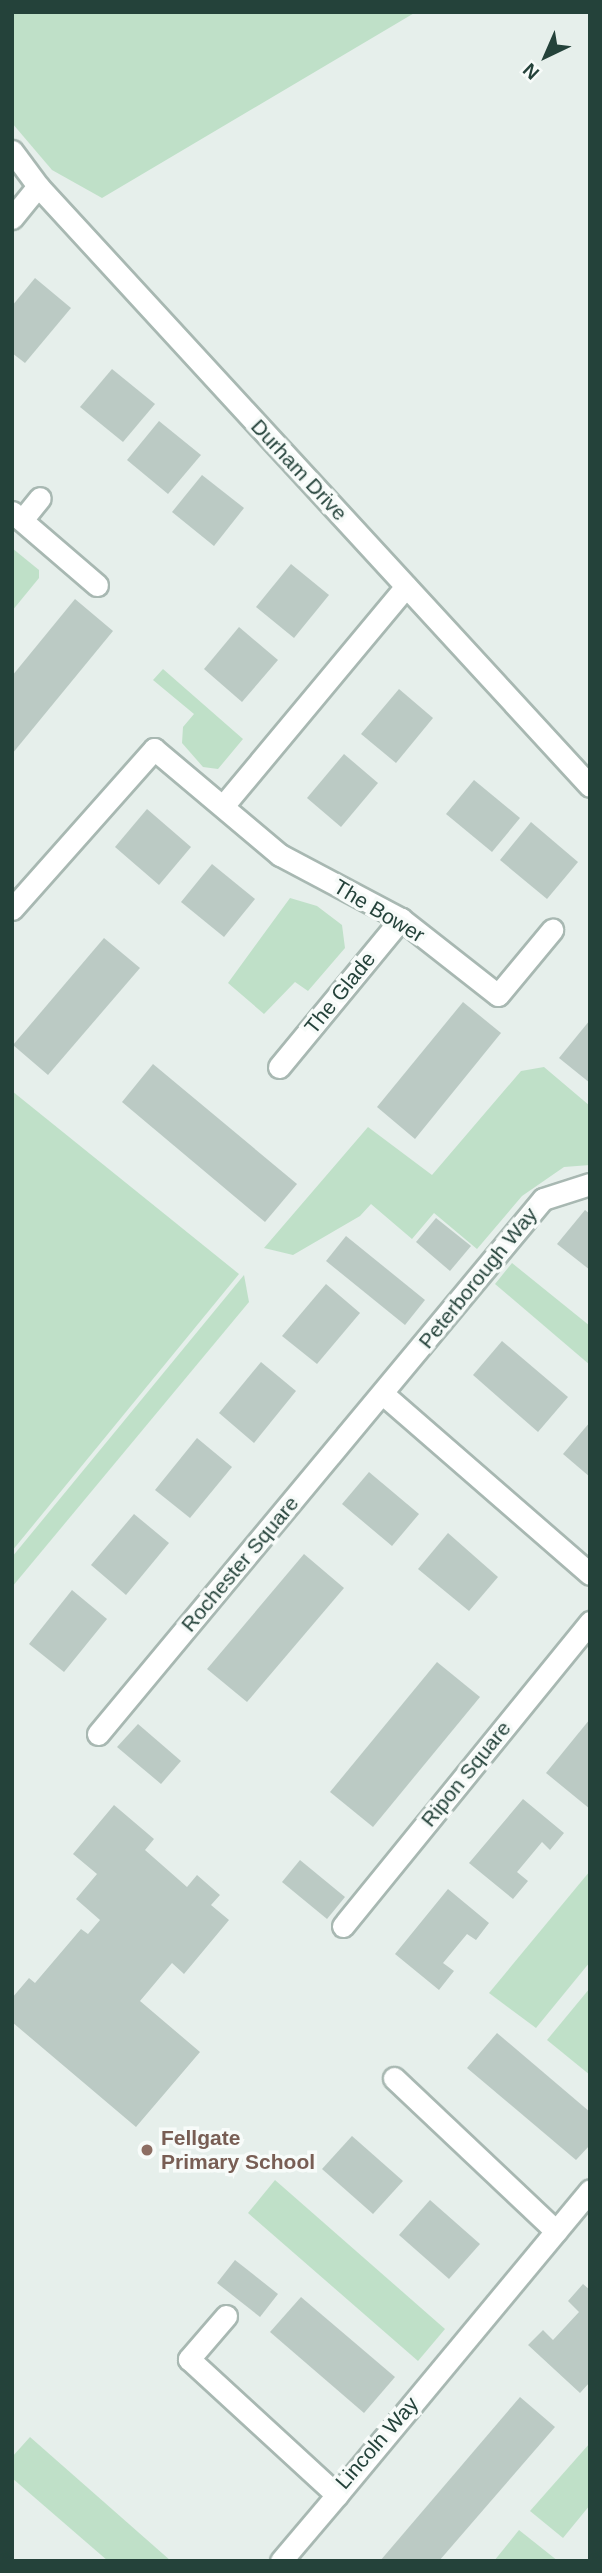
<!DOCTYPE html>
<style>
body{margin:0}
#map{position:relative;width:602px;height:2573px;overflow:hidden;background:#e6efeb;font-family:Helvetica,sans-serif}
div>[style]{position:absolute}
.green>*{inset:0;background:#bfe0c8}
.building>*{inset:0;background:#bbcac4}
.roads{filter:drop-shadow(2px 0 #a8b8b2) drop-shadow(-2px 0 #a8b8b2) drop-shadow(0 2px #a8b8b2) drop-shadow(0 -2px #a8b8b2)}
.minor>*{height:21px;margin:-10.5px;padding:0 10.5px;transform-origin:10.5px;border-radius:10.5px;background:#fff}
.dots>*{width:19px;height:19px;translate:-50% -50%;box-sizing:border-box;border:4px solid #f7fbf9;border-radius:50%}
span{translate:-50% -50%;white-space:nowrap;text-align:center;line-height:1.15;-webkit-text-stroke:7px #f7fbf9;paint-order:stroke}
.street-label{font-size:21px;color:#24423a}
.education-label{font-size:21px;color:#785e54;font-weight:700}
.left{translate:0 -50%;text-align:left}
.frame{position:absolute;inset:0;border:14px solid #24423a;pointer-events:none}
.north{position:absolute;left:511px;top:21px;width:70px;height:70px;-webkit-text-stroke:5px #f7fbf9;paint-order:stroke;rotate:224deg;font-size:19px;font-weight:700;line-height:28px;text-align:center;color:#24423a}
.north::after{content:'';display:block;margin:auto;width:24px;height:32px;background:#24423a;clip-path:polygon(50% 0,100% 100%,50% 72%,0 100%)}
</style>
<div id="map">
<div class="green">
<div style="clip-path:polygon(12px 12px,416px 12px,102px 198px,52px 170px,12px 123px)"></div>
<div style="clip-path:polygon(12px 548px,39px 570px,39px 578px,12px 611px)"></div>
<div style="clip-path:polygon(163px 669px,243px 739px,218px 769px,203px 767px,182px 743px,183px 727px,194px 714px,153px 680px)"></div>
<div style="clip-path:polygon(290px 898px,317px 906px,342px 925px,345px 948px,308px 991px,295px 982px,264px 1014px,228px 983px)"></div>
<div style="clip-path:polygon(544px 1067px,590px 1106px,590px 1165px,564px 1167px,522px 1196px,477px 1249px,434px 1213px,412px 1239px,371px 1204px,360px 1216px,293px 1255px,264px 1248px,368px 1127px,432px 1175px,521px 1071px)"></div>
<div style="clip-path:polygon(12px 1091px,239px 1274px,12px 1551px)"></div>
<div style="clip-path:polygon(512px 1263px,590px 1326px,590px 1365px,495px 1284px)"></div>
<div style="clip-path:polygon(244px 1275px,249px 1302px,12px 1587px,12px 1557px)"></div>
<div style="clip-path:polygon(590px 1871px,590px 1962px,536px 2028px,489px 1993px)"></div>
<div style="clip-path:polygon(590px 1988px,590px 2075px,547px 2040px)"></div>
<div style="clip-path:polygon(275px 2180px,445px 2329px,418px 2361px,248px 2213px)"></div>
<div style="clip-path:polygon(30px 2437px,171px 2561px,108px 2561px,12px 2478px,12px 2457px)"></div>
<div style="clip-path:polygon(590px 2443px,590px 2505px,563px 2538px,530px 2511px)"></div>
<div style="clip-path:polygon(519px 2530px,558px 2561px,494px 2561px)"></div>
</div>
<div class="building">
<div style="clip-path:polygon(35px 278px,71px 308px,25px 363px,12px 353px,12px 306px)"></div>
<div style="clip-path:polygon(112px 369px,155px 404px,123px 442px,80px 407px)"></div>
<div style="clip-path:polygon(159px 421px,201px 455px,168px 494px,127px 460px)"></div>
<div style="clip-path:polygon(202px 475px,244px 508px,214px 546px,172px 512px)"></div>
<div style="clip-path:polygon(291px 564px,329px 595px,294px 638px,256px 607px)"></div>
<div style="clip-path:polygon(75px 599px,113px 631px,12px 754px,12px 676px)"></div>
<div style="clip-path:polygon(239px 627px,278px 660px,242px 702px,204px 669px)"></div>
<div style="clip-path:polygon(399px 689px,433px 718px,396px 763px,361px 734px)"></div>
<div style="clip-path:polygon(344px 754px,378px 783px,341px 827px,307px 798px)"></div>
<div style="clip-path:polygon(474px 780px,520px 818px,492px 852px,446px 814px)"></div>
<div style="clip-path:polygon(147px 809px,191px 847px,159px 885px,115px 847px)"></div>
<div style="clip-path:polygon(531px 822px,578px 862px,547px 899px,500px 860px)"></div>
<div style="clip-path:polygon(212px 864px,255px 899px,224px 937px,181px 902px)"></div>
<div style="clip-path:polygon(104px 938px,140px 968px,48px 1075px,13px 1045px)"></div>
<div style="clip-path:polygon(463px 1002px,501px 1033px,415px 1139px,377px 1107px)"></div>
<div style="clip-path:polygon(590px 1020px,590px 1083px,559px 1058px)"></div>
<div style="clip-path:polygon(153px 1064px,297px 1184px,265px 1222px,122px 1102px)"></div>
<div style="clip-path:polygon(585px 1210px,590px 1214px,590px 1270px,557px 1244px)"></div>
<div style="clip-path:polygon(436px 1218px,471px 1246px,450px 1271px,416px 1242px)"></div>
<div style="clip-path:polygon(346px 1236px,425px 1300px,405px 1325px,326px 1261px)"></div>
<div style="clip-path:polygon(326px 1284px,360px 1313px,317px 1364px,282px 1336px)"></div>
<div style="clip-path:polygon(502px 1341px,568px 1397px,538px 1432px,473px 1375px)"></div>
<div style="clip-path:polygon(261px 1362px,296px 1391px,254px 1443px,219px 1413px)"></div>
<div style="clip-path:polygon(590px 1422px,590px 1477px,563px 1454px)"></div>
<div style="clip-path:polygon(197px 1438px,232px 1467px,190px 1518px,155px 1490px)"></div>
<div style="clip-path:polygon(369px 1472px,419px 1514px,392px 1546px,342px 1504px)"></div>
<div style="clip-path:polygon(134px 1514px,169px 1543px,126px 1595px,91px 1565px)"></div>
<div style="clip-path:polygon(448px 1533px,498px 1577px,469px 1611px,418px 1569px)"></div>
<div style="clip-path:polygon(304px 1554px,344px 1588px,247px 1702px,207px 1669px)"></div>
<div style="clip-path:polygon(72px 1590px,107px 1619px,64px 1672px,29px 1644px)"></div>
<div style="clip-path:polygon(437px 1662px,480px 1697px,373px 1827px,330px 1792px)"></div>
<div style="clip-path:polygon(590px 1719px,590px 1809px,546px 1773px)"></div>
<div style="clip-path:polygon(138px 1724px,181px 1761px,161px 1784px,117px 1747px)"></div>
<div style="clip-path:polygon(523px 1799px,564px 1833px,550px 1850px,542px 1842px,517px 1872px,528px 1881px,513px 1899px,469px 1863px)"></div>
<div style="clip-path:polygon(114px 1805px,154px 1839px,145px 1850px,187px 1887px,197px 1875px,220px 1895px,211px 1905px,229px 1920px,184px 1974px,172px 1963px,140px 2001px,200px 2052px,136px 2127px,12px 2022px,12px 1998px,29px 1978px,35px 1983px,81px 1929px,88px 1934px,100px 1920px,76px 1899px,97px 1874px,73px 1854px)"></div>
<div style="clip-path:polygon(300px 1860px,345px 1897px,327px 1919px,282px 1882px)"></div>
<div style="clip-path:polygon(448px 1889px,489px 1923px,476px 1940px,467px 1934px,443px 1963px,454px 1971px,439px 1990px,395px 1954px)"></div>
<div style="clip-path:polygon(497px 2033px,590px 2112px,590px 2145px,576px 2160px,467px 2068px)"></div>
<div style="clip-path:polygon(352px 2136px,403px 2181px,373px 2214px,322px 2169px)"></div>
<div style="clip-path:polygon(430px 2200px,480px 2244px,449px 2279px,399px 2235px)"></div>
<div style="clip-path:polygon(235px 2260px,278px 2294px,260px 2317px,217px 2283px)"></div>
<div style="clip-path:polygon(583px 2284px,590px 2290px,590px 2382px,580px 2393px,528px 2345px,543px 2330px,553px 2340px,579px 2312px,568px 2301px)"></div>
<div style="clip-path:polygon(301px 2297px,395px 2377px,364px 2413px,270px 2332px)"></div>
<div style="clip-path:polygon(520px 2397px,555px 2427px,439px 2561px,380px 2561px)"></div>
</div>
<div class="roads">
<div class="minor">
<div style="left:12px;top:151px;width:44px;rotate:53.4deg"></div>
<div style="left:38px;top:186px;width:815px;rotate:47.39deg"></div>
<div style="left:12px;top:218px;width:41px;rotate:-50.9deg"></div>
<div style="left:12px;top:512px;width:112px;rotate:40.7deg"></div>
<div style="left:22px;top:520px;width:28px;rotate:-51deg"></div>
<div style="left:223px;top:806px;width:286px;rotate:-50.2deg"></div>
<div style="left:12px;top:909px;width:214px;rotate:-48.4deg"></div>
<div style="left:154px;top:749px;width:165px;rotate:40.1deg"></div>
<div style="left:280px;top:855px;width:137px;rotate:27.9deg"></div>
<div style="left:401px;top:919px;width:123px;rotate:38.1deg"></div>
<div style="left:498px;top:995px;width:85px;rotate:-50.3deg"></div>
<div style="left:279px;top:1067px;width:192px;rotate:-50.5deg"></div>
<div style="left:383px;top:1394px;width:274px;rotate:41deg"></div>
<div style="left:98px;top:1734px;width:696px;rotate:-50.25deg"></div>
<div style="left:543px;top:1199px;width:49px;rotate:-17.7deg"></div>
<div style="left:343px;top:1926px;width:392px;rotate:-50.9deg"></div>
<div style="left:394px;top:2078px;width:223px;rotate:43.4deg"></div>
<div style="left:226px;top:2316px;width:57px;rotate:130.7deg"></div>
<div style="left:189px;top:2359px;width:201px;rotate:42.6deg"></div>
<div style="left:337px;top:2495px;width:396px;rotate:-50.3deg"></div>
<div style="left:281px;top:2561px;width:87px;rotate:-49.7deg"></div>
</div>
</div>
<div class="dots">
<div style="left:147px;top:2150px;background:#8d6e63"></div>
</div>
<div class="street-label">
<span style="left:299px;top:470px;rotate:47deg">Durham Drive</span>
<span style="left:379px;top:911px;rotate:31deg">The Bower</span>
<span style="left:340px;top:993px;rotate:-51deg">The Glade</span>
<span style="left:478px;top:1278px;rotate:-51deg">Peterborough Way</span>
<span style="left:240px;top:1564px;rotate:-50deg">Rochester Square</span>
<span style="left:466px;top:1774px;rotate:-51deg">Ripon Square</span>
<span style="left:377px;top:2443px;rotate:-49deg">Lincoln Way</span>
</div>
<div class="education-label">
<span class="left" style="left:161px;top:2150px">Fellgate<br>Primary School</span>
</div>
<div class="frame"></div>
<div class="north">N</div>
</div>
